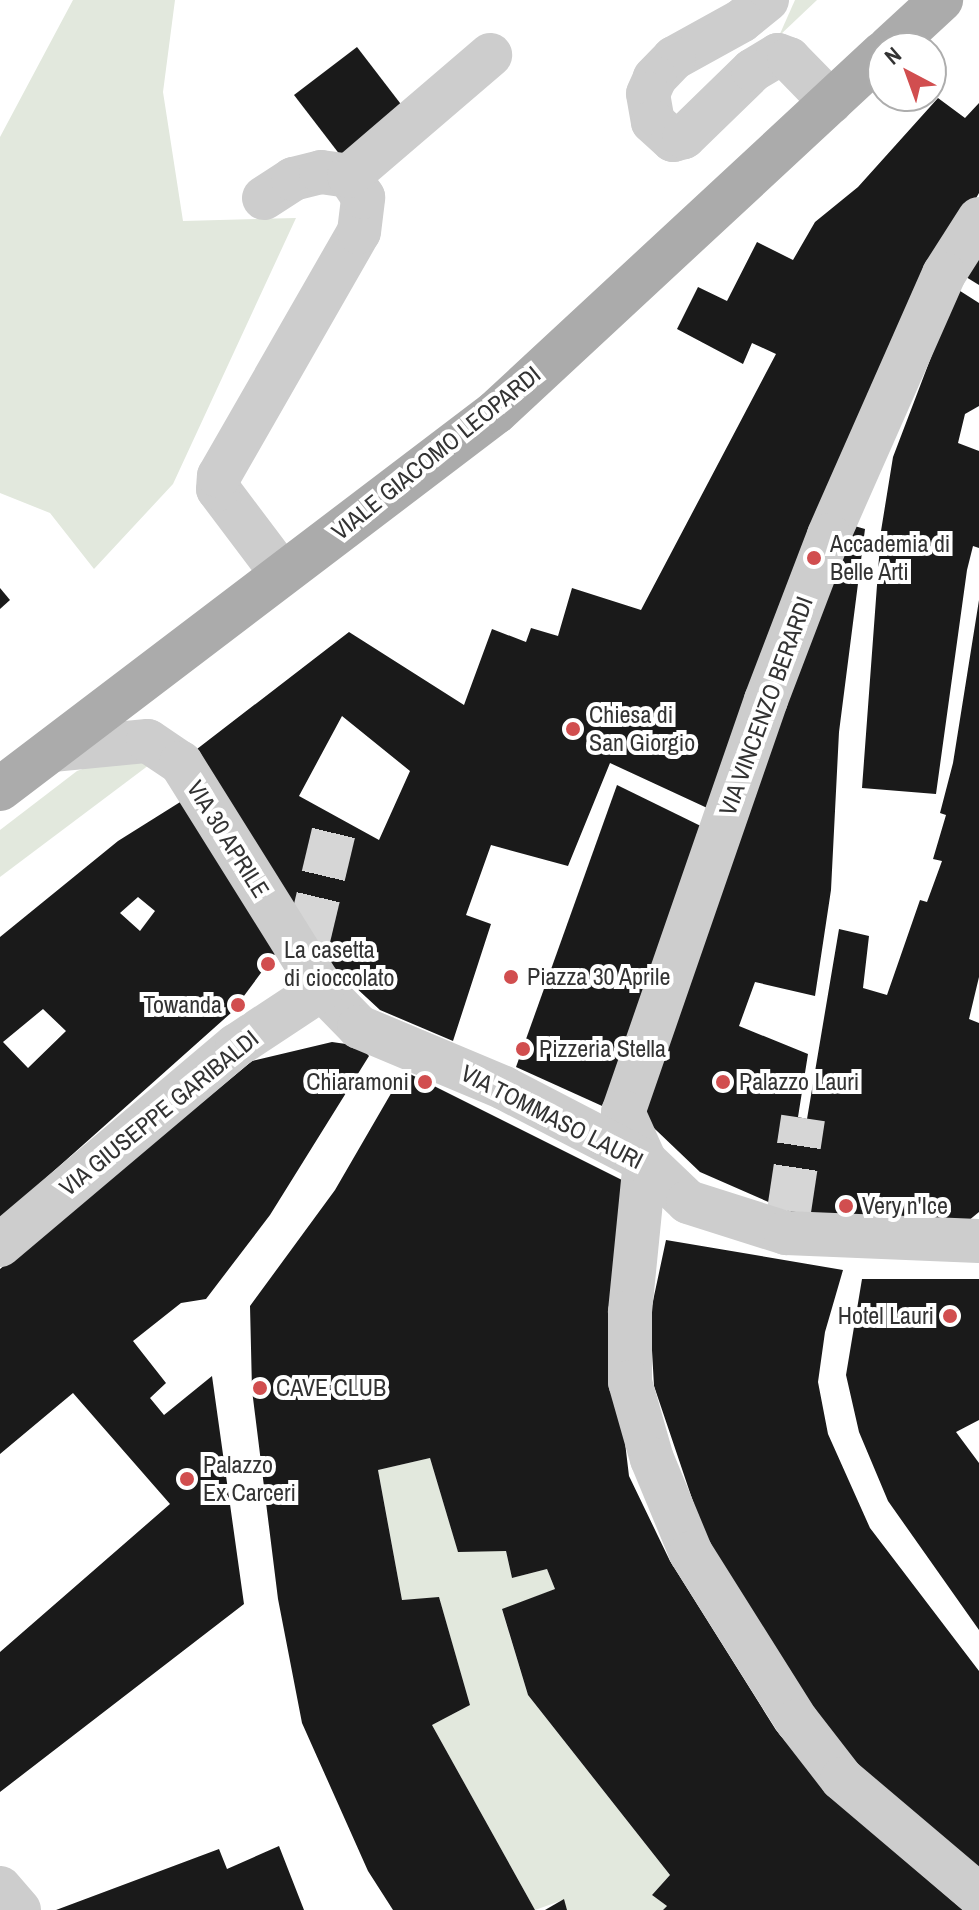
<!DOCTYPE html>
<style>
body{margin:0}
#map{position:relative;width:979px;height:1910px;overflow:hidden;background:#fff;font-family:"Archivo Narrow",sans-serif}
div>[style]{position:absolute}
.green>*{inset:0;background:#e2e8dd}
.building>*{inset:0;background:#1a1a1a}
.minor-tunnel>*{height:44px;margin-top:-22px;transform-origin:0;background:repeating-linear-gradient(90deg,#d6d6d6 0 44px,transparent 0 66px)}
.minor>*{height:44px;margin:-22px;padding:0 22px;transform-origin:22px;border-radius:22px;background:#cdcdcd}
.major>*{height:44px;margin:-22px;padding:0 22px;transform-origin:22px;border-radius:22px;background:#ababab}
.dots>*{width:22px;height:22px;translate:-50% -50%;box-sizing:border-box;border:4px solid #fff;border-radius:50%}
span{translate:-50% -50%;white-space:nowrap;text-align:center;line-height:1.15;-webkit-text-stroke:8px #fff;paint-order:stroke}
.street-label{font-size:24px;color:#333}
.poi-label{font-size:24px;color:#333}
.left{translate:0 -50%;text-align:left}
.right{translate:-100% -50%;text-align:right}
.north{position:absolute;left:867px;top:32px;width:80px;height:80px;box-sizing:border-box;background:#fff;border:2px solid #adadad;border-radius:50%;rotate:319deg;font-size:22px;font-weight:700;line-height:32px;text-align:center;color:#333}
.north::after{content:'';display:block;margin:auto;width:28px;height:36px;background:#d14e4f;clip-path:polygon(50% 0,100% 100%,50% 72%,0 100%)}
</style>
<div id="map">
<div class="green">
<div style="clip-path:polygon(73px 0,175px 0,163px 92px,183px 221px,296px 218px,173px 484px,94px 569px,50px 513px,0 493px,0 137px)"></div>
<div style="clip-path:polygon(795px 0,817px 0,779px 36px)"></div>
<div style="clip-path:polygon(116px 757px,153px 762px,0 877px,0 830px,77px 771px)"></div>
<div style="clip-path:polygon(430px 1458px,458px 1551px,506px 1551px,512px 1578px,547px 1569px,555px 1589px,502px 1610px,528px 1695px,670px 1875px,652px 1895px,667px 1906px,663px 1910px,567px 1910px,563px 1900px,535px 1910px,432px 1725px,470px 1705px,439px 1598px,402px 1600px,378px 1470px)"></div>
</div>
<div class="building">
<div style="clip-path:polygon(357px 47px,410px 116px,347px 164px,294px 95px)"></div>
<div style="clip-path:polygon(evenodd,938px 98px,965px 118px,979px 103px,979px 193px,929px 280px,718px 813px,610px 763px,568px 866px,491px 845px,466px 915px,491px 924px,453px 1041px,380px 1010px,312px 947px,197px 749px,349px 632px,464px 705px,492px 629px,526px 642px,531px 628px,558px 636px,572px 588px,641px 610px,776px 354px,752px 343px,743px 364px,677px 329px,698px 287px,727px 301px,757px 242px,793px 260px,815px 222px,858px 187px,938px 98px,342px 716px,410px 771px,379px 840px,299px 796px,342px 716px)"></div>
<div style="clip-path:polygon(979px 254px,979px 285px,966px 277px)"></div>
<div style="clip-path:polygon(957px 289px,979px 303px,979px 406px,965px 414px,958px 443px,979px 451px,979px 548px,973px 546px,967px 570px,936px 794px,862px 788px,881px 531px,893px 457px)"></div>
<div style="clip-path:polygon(844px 523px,865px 529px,839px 732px,831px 890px,815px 996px,755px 982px,739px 1026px,808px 1054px,798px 1117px,807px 1119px,839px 929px,869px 936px,863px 988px,887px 995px,920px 900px,927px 902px,942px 861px,933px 859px,946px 815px,940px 813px,953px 763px,979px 600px,979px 977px,969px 1019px,979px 1023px,979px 1212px,962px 1226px,796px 1214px,700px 1172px,634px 1109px)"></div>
<div style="clip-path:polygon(0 588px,10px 600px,0 609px)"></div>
<div style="clip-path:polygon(617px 785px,711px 831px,611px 1110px,516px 1067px)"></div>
<div style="clip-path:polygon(evenodd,185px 799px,278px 950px,232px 1012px,0 1219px,0 937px,118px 841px,185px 799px,138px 897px,155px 911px,140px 931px,120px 913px,138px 897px,185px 799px,43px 1009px,66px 1031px,28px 1068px,3px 1042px,43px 1009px)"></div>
<div style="clip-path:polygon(332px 1042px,360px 1046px,369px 1056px,270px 1215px,206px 1299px,181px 1303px,133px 1341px,166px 1383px,150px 1398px,164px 1415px,212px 1376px,244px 1604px,0 1792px,0 1652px,170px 1504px,73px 1393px,0 1454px,0 1269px,252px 1061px)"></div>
<div style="clip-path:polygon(404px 1071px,632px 1185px,618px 1384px,629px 1476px,670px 1561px,776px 1730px,837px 1802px,963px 1910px,663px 1910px,667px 1906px,652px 1895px,670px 1875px,528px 1695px,502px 1609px,555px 1589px,547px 1569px,512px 1578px,506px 1551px,458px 1552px,430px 1458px,378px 1470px,402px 1600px,439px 1597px,470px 1705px,432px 1725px,535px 1910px,393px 1910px,368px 1871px,302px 1723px,278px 1599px,252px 1390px,250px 1306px,335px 1190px)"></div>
<div style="clip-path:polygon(666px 1240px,843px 1270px,825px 1332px,818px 1382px,828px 1434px,870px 1528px,979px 1671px,979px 1874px,855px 1767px,833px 1741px,707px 1543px,654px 1386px,650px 1315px)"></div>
<div style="clip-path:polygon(862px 1279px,979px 1279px,979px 1420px,956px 1432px,979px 1463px,979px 1630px,888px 1501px,859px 1432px,846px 1375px)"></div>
<div style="clip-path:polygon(279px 1846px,304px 1910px,56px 1910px,219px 1849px,227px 1869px)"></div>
<div style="clip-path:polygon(564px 1899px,567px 1910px,545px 1910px)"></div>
</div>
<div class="minor-tunnel">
<div style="left:308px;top:940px;width:125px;rotate:-76.6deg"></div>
<div style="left:789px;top:1211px;width:94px;rotate:-81.4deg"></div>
</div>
<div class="minor">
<div style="left:767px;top:0;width:33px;rotate:141deg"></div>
<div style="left:741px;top:21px;width:77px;rotate:151.1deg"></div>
<div style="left:674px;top:58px;width:28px;rotate:134deg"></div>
<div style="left:655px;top:78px;width:17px;rotate:114deg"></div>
<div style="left:648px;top:94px;width:28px;rotate:80deg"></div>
<div style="left:653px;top:122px;width:27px;rotate:42deg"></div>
<div style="left:673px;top:140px;width:11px;rotate:-15deg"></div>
<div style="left:684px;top:137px;width:96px;rotate:-44.2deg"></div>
<div style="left:753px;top:70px;width:29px;rotate:-31deg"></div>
<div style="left:778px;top:55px;width:12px;rotate:20deg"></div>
<div style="left:789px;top:59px;width:60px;rotate:45.7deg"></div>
<div style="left:264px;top:198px;width:35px;rotate:-33deg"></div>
<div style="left:293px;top:179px;width:29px;rotate:-14deg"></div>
<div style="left:321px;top:172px;width:28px;rotate:8deg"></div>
<div style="left:979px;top:219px;width:65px;rotate:122.5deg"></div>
<div style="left:944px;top:274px;width:285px;rotate:113.8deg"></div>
<div style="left:829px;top:535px;width:177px;rotate:110.9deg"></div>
<div style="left:766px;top:700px;width:436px;rotate:109.1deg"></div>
<div style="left:623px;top:1112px;width:54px;rotate:65.8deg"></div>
<div style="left:645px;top:1161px;width:152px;rotate:95.7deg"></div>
<div style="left:630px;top:1312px;width:70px;rotate:90deg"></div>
<div style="left:630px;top:1382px;width:80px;rotate:74.1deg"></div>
<div style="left:652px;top:1459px;width:102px;rotate:67.5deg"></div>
<div style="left:691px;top:1553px;width:199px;rotate:57.8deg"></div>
<div style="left:797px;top:1721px;width:73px;rotate:52.2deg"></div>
<div style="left:842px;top:1779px;width:180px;rotate:40.3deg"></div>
<div style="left:282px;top:574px;width:106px;rotate:-127deg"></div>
<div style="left:218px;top:489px;width:13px;rotate:-86deg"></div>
<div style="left:219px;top:476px;width:281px;rotate:-60.2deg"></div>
<div style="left:359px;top:232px;width:35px;rotate:-83deg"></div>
<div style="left:363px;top:197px;width:25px;rotate:-124deg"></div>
<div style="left:349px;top:176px;width:186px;rotate:-40.6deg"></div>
<div style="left:52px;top:750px;width:96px;rotate:-5.4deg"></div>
<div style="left:148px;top:741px;width:40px;rotate:34deg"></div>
<div style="left:181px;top:763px;width:266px;rotate:58deg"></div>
<div style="left:322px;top:989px;width:53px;rotate:45.8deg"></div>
<div style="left:359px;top:1027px;width:157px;rotate:22.8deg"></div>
<div style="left:504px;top:1088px;width:159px;rotate:27.4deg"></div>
<div style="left:645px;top:1161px;width:59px;rotate:43.6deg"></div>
<div style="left:688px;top:1202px;width:103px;rotate:17.6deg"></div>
<div style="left:786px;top:1233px;width:193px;rotate:2.4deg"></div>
<div style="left:0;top:1245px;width:310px;rotate:-40.2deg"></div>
<div style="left:237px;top:1045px;width:102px;rotate:-33.4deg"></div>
<div style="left:0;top:1888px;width:29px;rotate:49deg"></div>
</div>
<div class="major">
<div style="left:889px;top:48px;width:71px;rotate:-42.7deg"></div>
<div style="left:0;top:789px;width:623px;rotate:-37.24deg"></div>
<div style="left:496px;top:412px;width:528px;rotate:-42.85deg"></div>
</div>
<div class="dots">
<div style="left:814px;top:558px;background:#d14e4f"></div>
<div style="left:573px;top:729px;background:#d14e4f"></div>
<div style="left:268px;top:964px;background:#d14e4f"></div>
<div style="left:511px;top:977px;background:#d14e4f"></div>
<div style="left:238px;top:1005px;background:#d14e4f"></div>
<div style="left:523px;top:1049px;background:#d14e4f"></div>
<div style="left:425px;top:1082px;background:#d14e4f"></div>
<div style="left:723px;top:1082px;background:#d14e4f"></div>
<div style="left:846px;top:1206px;background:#d14e4f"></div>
<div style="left:950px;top:1316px;background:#d14e4f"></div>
<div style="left:260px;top:1388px;background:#d14e4f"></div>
<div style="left:187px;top:1479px;background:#d14e4f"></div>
</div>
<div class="street-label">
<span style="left:436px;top:453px;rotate:-39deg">VIALE GIACOMO LEOPARDI</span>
<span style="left:766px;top:706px;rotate:-70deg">VIA VINCENZO BERARDI</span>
<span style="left:228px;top:839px;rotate:58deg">VIA 30 APRILE</span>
<span style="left:159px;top:1113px;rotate:-39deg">VIA GIUSEPPE GARIBALDI</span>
<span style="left:552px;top:1117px;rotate:27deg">VIA TOMMASO LAURI</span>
</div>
<div class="poi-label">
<span class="left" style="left:830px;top:558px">Accademia di<br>Belle Arti</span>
<span class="left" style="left:589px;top:729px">Chiesa di<br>San Giorgio</span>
<span class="left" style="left:284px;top:964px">La casetta<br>di cioccolato</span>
<span class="left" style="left:527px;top:977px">Piazza 30 Aprile</span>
<span class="right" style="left:222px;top:1005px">Towanda</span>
<span class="left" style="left:539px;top:1049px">Pizzeria Stella</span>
<span class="right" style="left:409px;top:1082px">Chiaramoni</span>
<span class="left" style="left:739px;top:1082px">Palazzo Lauri</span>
<span class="left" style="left:862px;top:1206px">Very n'Ice</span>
<span class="right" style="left:934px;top:1316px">Hotel Lauri</span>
<span class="left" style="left:276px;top:1388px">CAVE CLUB</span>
<span class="left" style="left:203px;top:1479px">Palazzo<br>Ex Carceri</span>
</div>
<div class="north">N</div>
</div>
